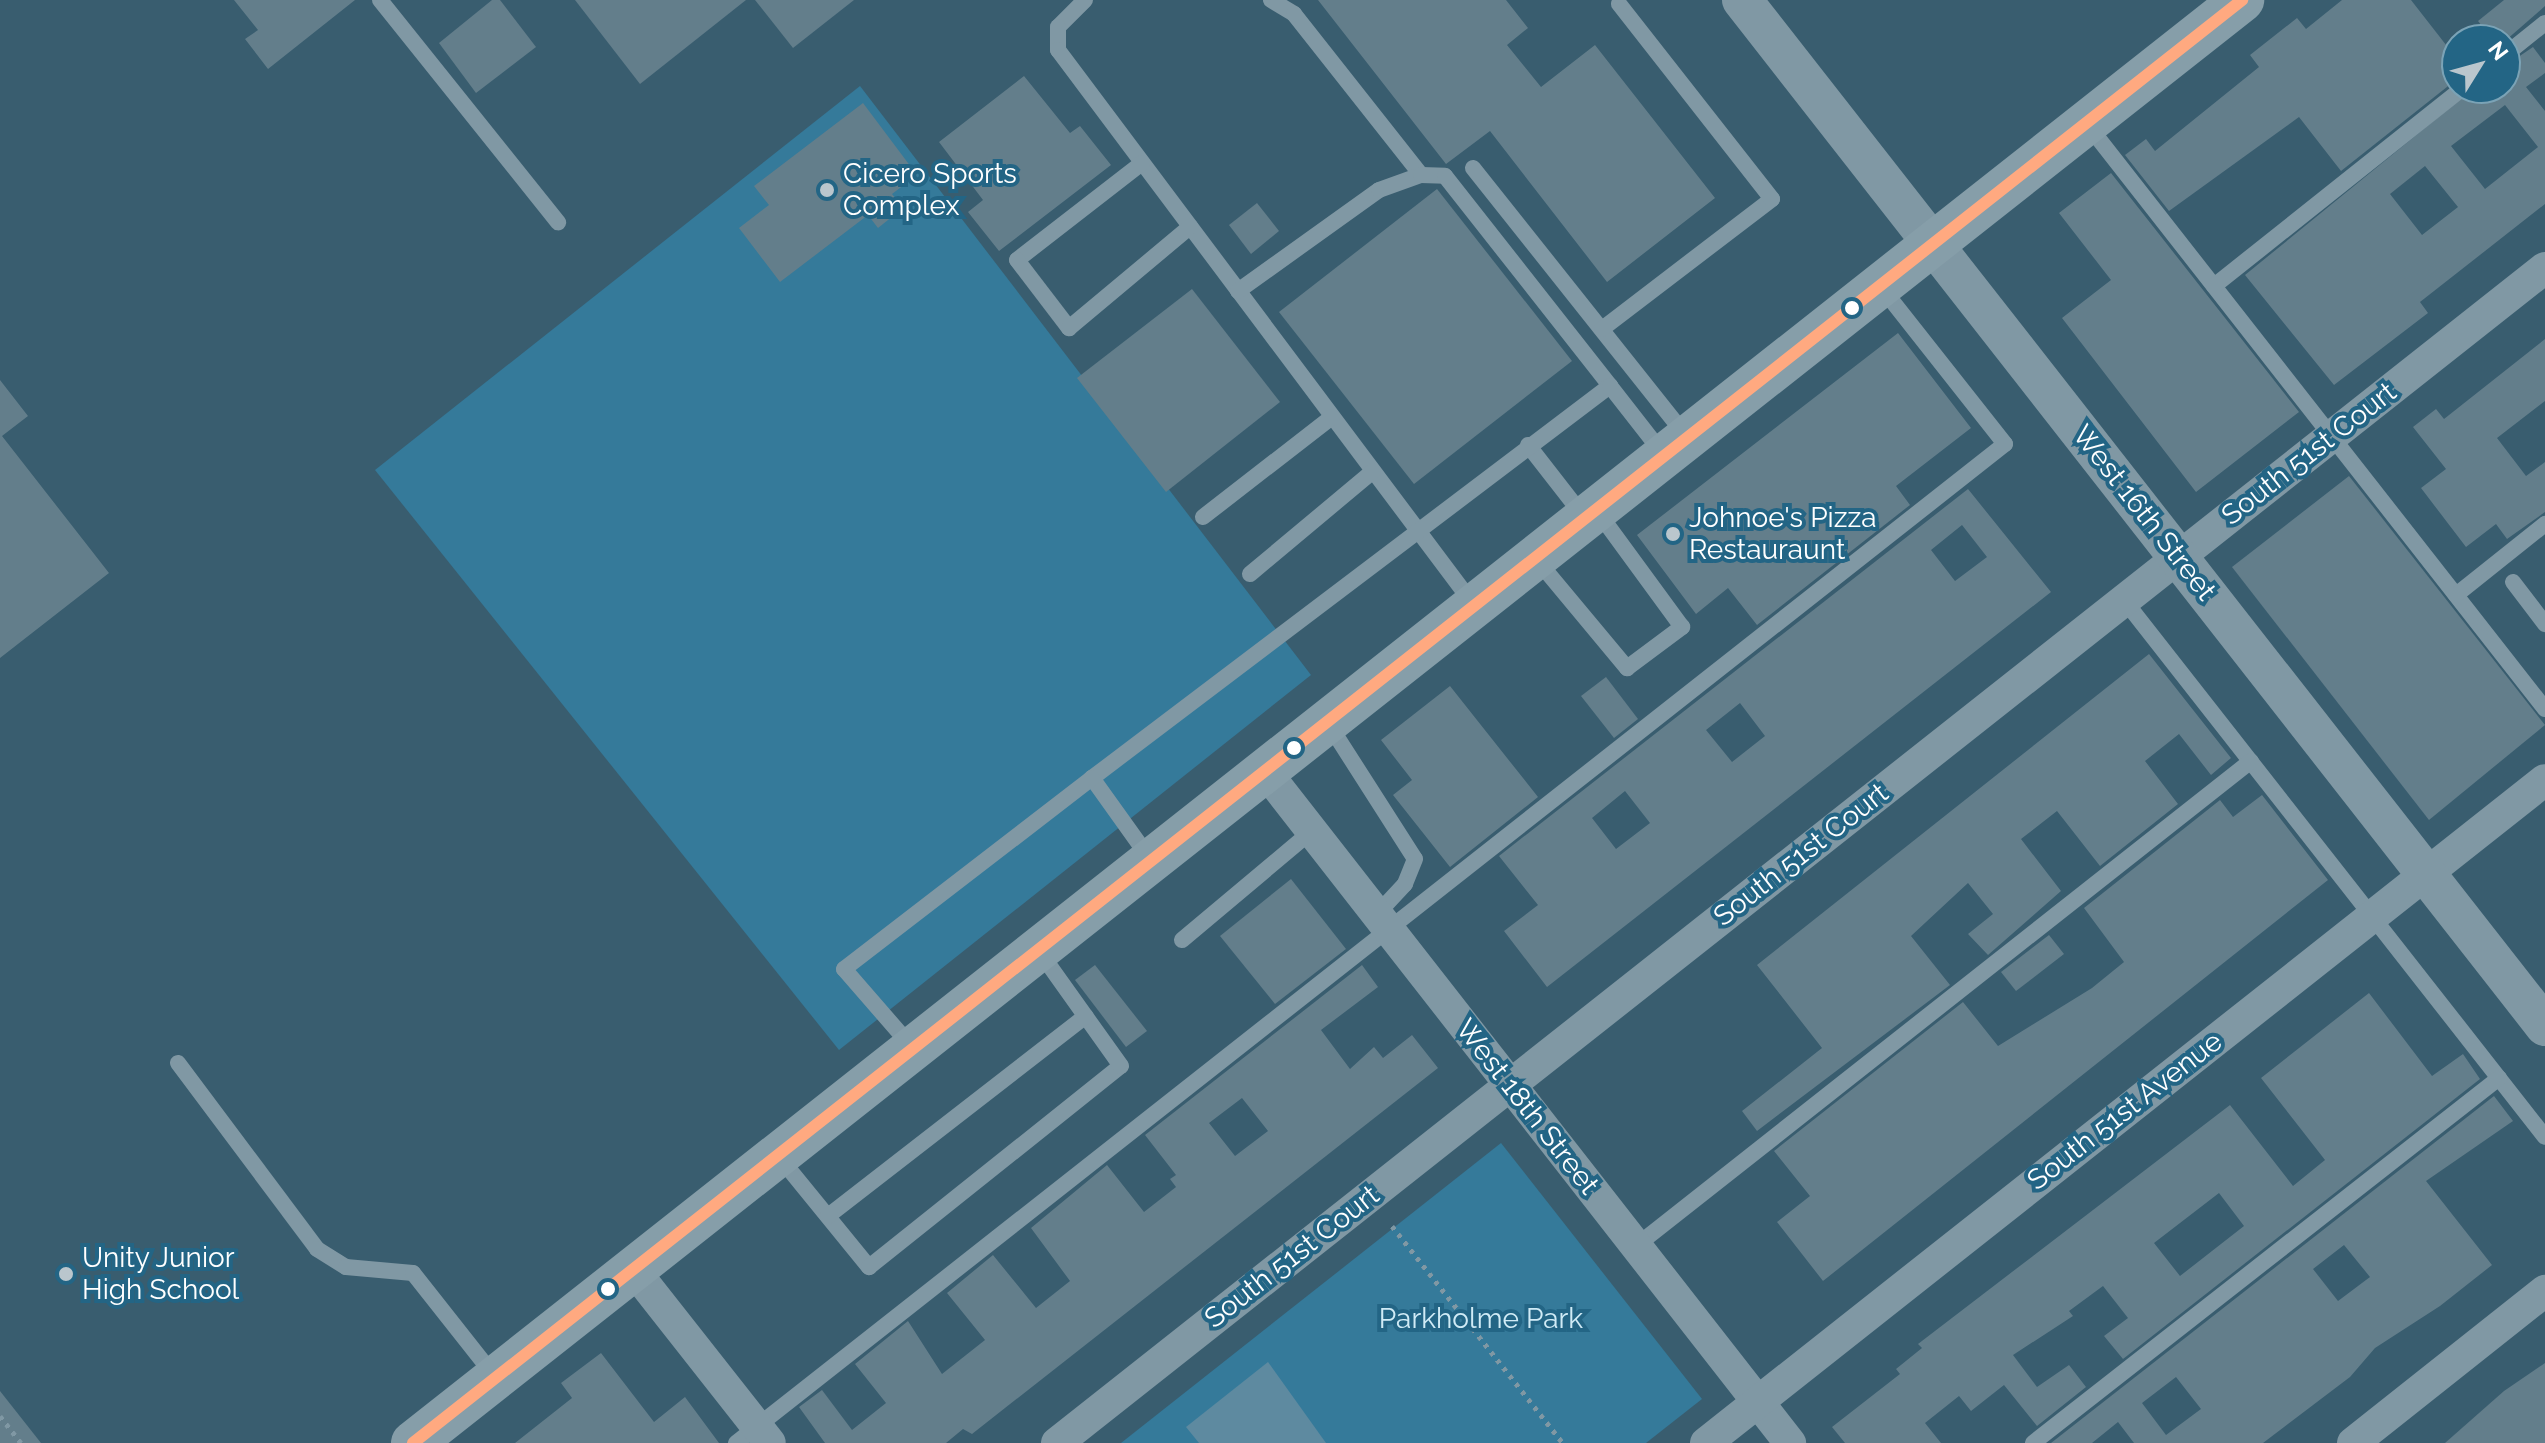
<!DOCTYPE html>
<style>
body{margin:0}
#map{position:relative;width:2545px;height:1443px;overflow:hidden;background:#395d6f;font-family:Raleway,sans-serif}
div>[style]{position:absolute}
.green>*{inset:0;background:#357a9a}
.water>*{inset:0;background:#5e8aa0}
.building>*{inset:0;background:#637e8b}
.path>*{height:5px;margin-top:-2.5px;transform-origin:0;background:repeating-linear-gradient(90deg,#8098a4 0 4px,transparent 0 10px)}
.service>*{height:16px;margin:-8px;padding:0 8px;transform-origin:8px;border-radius:8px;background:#8098a4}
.minor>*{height:32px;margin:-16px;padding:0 16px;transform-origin:16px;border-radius:16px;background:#8098a4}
.tertiary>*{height:40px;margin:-20px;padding:0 20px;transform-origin:20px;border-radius:20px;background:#8098a4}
.secondary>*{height:44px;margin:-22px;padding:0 22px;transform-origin:22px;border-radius:22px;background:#869ea9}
.bus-1>*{height:12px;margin:-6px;padding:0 6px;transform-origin:6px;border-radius:6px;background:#ffa980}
.dots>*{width:22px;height:22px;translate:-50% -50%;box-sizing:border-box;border:4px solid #236585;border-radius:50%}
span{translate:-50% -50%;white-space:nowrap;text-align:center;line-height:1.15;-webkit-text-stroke:8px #236585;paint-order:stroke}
.poi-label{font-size:28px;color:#fff}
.left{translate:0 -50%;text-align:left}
.street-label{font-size:28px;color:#fff}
.park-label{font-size:28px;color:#d0ebf6}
.north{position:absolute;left:2441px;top:24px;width:80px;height:80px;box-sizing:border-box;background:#236585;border:2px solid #7ba3b6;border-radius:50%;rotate:53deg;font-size:22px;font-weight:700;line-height:32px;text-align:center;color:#fff}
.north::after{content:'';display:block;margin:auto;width:28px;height:36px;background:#bac6cd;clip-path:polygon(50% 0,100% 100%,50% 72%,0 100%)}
</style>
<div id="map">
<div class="green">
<div style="clip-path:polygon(860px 86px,1311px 675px,839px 1050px,375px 470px)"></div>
<div style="clip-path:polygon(1501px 1143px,1702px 1399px,1646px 1443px,1121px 1443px)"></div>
</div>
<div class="water">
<div style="clip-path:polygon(1268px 1362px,1326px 1443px,1199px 1443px,1186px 1427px)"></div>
</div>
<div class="building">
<div style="clip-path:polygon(234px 0,355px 0,268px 69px,245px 39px,258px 30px)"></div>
<div style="clip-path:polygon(492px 0,500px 0,536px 47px,476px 93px,439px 43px)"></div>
<div style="clip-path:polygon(575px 0,746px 0,640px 84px)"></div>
<div style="clip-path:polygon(755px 0,854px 0,793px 48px)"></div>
<div style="clip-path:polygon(1318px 0,1506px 0,1528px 28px,1507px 45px,1541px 87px,1595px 45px,1715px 198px,1607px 282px,1490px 131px,1446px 164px)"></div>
<div style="clip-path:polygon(2342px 0,2411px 0,2457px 59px,2457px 79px,2341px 171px,2299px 117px,2169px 211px,2125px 155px,2146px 139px,2155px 151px,2259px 67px,2250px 55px,2297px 18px,2306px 29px)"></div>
<div style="clip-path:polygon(2504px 0,2545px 0,2545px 6px,2505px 41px,2493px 40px,2478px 21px)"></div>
<div style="clip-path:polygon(evenodd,2533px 47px,2545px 63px,2545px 73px,2526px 87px,2545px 111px,2545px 204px,2420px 302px,2428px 313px,2334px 385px,2245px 275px,2474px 88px,2505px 88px,2505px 66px,2533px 47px,2505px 105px,2538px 147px,2485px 189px,2451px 146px,2505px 105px,2533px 47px,2425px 166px,2458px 207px,2422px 235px,2390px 194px,2425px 166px)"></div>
<div style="clip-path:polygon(1024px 76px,1070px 133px,1080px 126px,1111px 165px,999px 251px,968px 212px,983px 200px,939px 142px)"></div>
<div style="clip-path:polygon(863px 103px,917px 175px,892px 194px,903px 208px,878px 228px,868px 215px,780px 282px,739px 228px,769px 205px,754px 186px)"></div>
<div style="clip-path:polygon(2111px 173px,2299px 412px,2196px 492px,2062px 318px,2111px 280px,2059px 213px)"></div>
<div style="clip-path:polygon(1437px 189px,1572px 361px,1414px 484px,1279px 312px)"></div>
<div style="clip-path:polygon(1257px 203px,1279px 231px,1251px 254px,1229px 225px)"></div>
<div style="clip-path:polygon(1192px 289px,1280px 402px,1166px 492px,1077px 378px)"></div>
<div style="clip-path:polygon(1898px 333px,1971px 428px,1896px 486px,1910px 505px,1757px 625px,1728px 588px,1696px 614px,1637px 535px)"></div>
<div style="clip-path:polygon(2545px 339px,2545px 401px,2497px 438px,2526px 476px,2545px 462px,2545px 512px,2507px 539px,2496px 524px,2466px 547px,2421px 488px,2446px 469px,2413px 427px,2436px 409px,2444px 419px)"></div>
<div style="clip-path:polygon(0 380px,28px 416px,2px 436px,109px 573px,0 658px)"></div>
<div style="clip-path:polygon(2349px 476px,2545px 725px,2429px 820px,2232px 567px)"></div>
<div style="clip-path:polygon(evenodd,1968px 489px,2051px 592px,1547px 987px,1504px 931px,1538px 905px,1499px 856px,1968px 489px,1962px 525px,1987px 557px,1955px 581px,1931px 550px,1962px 525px,1968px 489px,1740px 703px,1765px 736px,1732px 762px,1706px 730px,1740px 703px,1968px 489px,1625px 791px,1650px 823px,1616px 849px,1592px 818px,1625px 791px)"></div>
<div style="clip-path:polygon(2149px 654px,2231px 758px,2211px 775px,2179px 734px,2145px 761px,2178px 804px,2100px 866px,2057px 811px,2021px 839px,2061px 891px,1988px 955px,1968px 934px,1993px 914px,1968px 883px,1911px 936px,1950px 985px,1757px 1131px,1742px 1111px,1822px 1048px,1757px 965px)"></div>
<div style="clip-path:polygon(1606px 677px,1638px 719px,1614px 738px,1581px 696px)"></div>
<div style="clip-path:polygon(1450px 686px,1538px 797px,1450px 867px,1393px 795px,1412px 780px,1381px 740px)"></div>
<div style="clip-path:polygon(2262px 795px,2328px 880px,1823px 1281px,1777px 1222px,1810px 1196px,1774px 1151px,1963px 1002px,1998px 1046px,2092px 988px,2124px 962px,2084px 908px,2220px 800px,2233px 817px)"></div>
<div style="clip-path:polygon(1291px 879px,1346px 949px,1275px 1004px,1220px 936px)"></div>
<div style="clip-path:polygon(2049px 935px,2064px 954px,2016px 991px,2001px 972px)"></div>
<div style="clip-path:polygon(1095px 965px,1147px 1031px,1126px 1047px,1075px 980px)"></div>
<div style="clip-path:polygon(evenodd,1362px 965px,1378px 987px,1321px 1030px,1350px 1069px,1374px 1047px,1383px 1058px,1412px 1035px,1438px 1068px,972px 1434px,963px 1429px,946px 1443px,825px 1443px,799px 1407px,822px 1390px,852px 1430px,886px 1403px,855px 1364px,908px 1321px,942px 1374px,985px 1340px,947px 1293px,993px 1255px,1036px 1308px,1070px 1281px,1031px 1228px,1107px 1165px,1144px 1212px,1176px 1187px,1170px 1179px,1176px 1175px,1145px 1135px,1362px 965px,1242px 1098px,1268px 1131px,1235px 1156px,1209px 1123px,1242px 1098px)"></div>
<div style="clip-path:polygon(evenodd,2369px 993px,2432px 1076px,2463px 1054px,2480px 1079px,2123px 1359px,2104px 1336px,2128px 1318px,2103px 1286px,2069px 1311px,2073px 1316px,2013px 1355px,2037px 1387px,2069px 1365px,2086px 1387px,2037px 1426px,2004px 1385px,1971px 1411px,1959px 1396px,1925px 1423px,1941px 1443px,1845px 1443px,1832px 1427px,1900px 1374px,1896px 1369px,1922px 1348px,1918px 1344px,2230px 1105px,2293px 1186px,2325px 1160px,2261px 1078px,2369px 993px,2219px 1193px,2244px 1226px,2180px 1276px,2154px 1243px,2219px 1193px)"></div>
<div style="clip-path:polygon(evenodd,2494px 1096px,2513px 1121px,2426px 1181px,2492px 1265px,2440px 1306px,2375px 1348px,2350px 1377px,2263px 1443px,2134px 1443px,2118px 1422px,2092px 1443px,2051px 1443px,2494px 1096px,2344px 1245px,2370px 1277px,2338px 1301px,2313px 1269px,2344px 1245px,2494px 1096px,2176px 1377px,2201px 1409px,2166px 1435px,2142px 1403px,2176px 1377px)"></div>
<div style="clip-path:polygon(601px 1353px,654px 1422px,685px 1397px,719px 1443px,515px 1443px,572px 1398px,561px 1383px)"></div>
<div style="clip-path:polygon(2545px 1363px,2545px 1443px,2445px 1443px,2504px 1391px)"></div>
<div style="clip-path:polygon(0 1391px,41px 1443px,0 1443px)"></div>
</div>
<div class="path">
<div style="left:1392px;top:1226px;width:276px;rotate:51.8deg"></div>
<div style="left:0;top:1416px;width:34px;rotate:52deg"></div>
</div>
<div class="service">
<div style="left:380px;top:0;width:285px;rotate:51.3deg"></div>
<div style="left:1085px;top:0;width:38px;rotate:135deg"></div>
<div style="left:1058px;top:27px;width:23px;rotate:90deg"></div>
<div style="left:1058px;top:50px;width:692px;rotate:53.16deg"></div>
<div style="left:1271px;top:0;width:27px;rotate:31deg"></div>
<div style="left:1294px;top:14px;width:205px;rotate:51.7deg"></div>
<div style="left:2505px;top:55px;width:51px;rotate:-38.7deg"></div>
<div style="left:2087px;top:124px;width:743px;rotate:51.94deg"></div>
<div style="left:1142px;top:163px;width:158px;rotate:142.2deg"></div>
<div style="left:1017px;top:260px;width:86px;rotate:52.6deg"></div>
<div style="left:1069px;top:328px;width:158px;rotate:-39.9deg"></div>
<div style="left:1473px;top:168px;width:342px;rotate:51.5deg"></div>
<div style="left:2214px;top:286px;width:318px;rotate:-38.5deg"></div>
<div style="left:1238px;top:291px;width:173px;rotate:-35.6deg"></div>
<div style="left:1379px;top:190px;width:45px;rotate:-19.7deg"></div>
<div style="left:1421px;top:175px;width:24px;rotate:2deg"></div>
<div style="left:1445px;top:176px;width:267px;rotate:51.8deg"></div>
<div style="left:1602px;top:329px;width:214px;rotate:-37.4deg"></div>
<div style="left:1772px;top:199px;width:248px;rotate:-128.1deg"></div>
<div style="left:1528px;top:445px;width:91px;rotate:52.1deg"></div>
<div style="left:1203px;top:517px;width:163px;rotate:-37.8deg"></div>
<div style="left:1537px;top:560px;width:141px;rotate:50.2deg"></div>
<div style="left:1627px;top:668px;width:69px;rotate:-36.7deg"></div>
<div style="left:1682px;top:627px;width:144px;rotate:-126.2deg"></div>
<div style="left:1250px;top:574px;width:160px;rotate:-39.9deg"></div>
<div style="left:2513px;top:582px;width:53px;rotate:52.7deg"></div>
<div style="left:2456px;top:595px;width:114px;rotate:-38.6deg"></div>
<div style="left:2124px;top:600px;width:682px;rotate:51.9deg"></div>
<div style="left:1328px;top:723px;width:161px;rotate:57.4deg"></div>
<div style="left:1415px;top:859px;width:27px;rotate:112deg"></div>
<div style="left:1405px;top:884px;width:41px;rotate:133deg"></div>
<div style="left:1150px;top:859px;width:100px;rotate:-125.6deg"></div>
<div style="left:1092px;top:778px;width:650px;rotate:-37.12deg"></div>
<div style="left:1610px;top:386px;width:88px;rotate:52deg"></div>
<div style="left:1182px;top:940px;width:170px;rotate:-40deg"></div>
<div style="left:911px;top:1046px;width:102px;rotate:-131deg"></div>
<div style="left:844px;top:969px;width:313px;rotate:-37.6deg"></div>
<div style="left:178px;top:1063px;width:232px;rotate:53.2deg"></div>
<div style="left:317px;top:1249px;width:34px;rotate:32deg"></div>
<div style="left:346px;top:1267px;width:67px;rotate:5.1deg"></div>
<div style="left:413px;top:1273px;width:132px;rotate:51.7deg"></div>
<div style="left:780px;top:1158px;width:141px;rotate:50.8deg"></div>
<div style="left:869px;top:1267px;width:322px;rotate:-38.6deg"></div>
<div style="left:1121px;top:1066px;width:141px;rotate:-125.5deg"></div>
<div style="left:828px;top:1216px;width:326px;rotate:-37.8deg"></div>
<div style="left:1636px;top:1246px;width:783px;rotate:-38.26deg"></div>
<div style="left:736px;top:1443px;width:1615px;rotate:-38.21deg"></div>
<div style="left:2005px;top:444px;width:199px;rotate:-128.3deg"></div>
<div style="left:2033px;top:1443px;width:592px;rotate:-38.07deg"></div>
</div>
<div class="minor">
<div style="left:1265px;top:771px;width:853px;rotate:52deg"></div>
<div style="left:633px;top:1269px;width:221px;rotate:51.8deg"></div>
<div style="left:1057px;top:1443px;width:1896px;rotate:-38.3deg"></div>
<div style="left:1706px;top:1443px;width:1069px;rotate:-38.32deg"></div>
<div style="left:2353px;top:1443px;width:245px;rotate:-38.4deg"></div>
</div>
<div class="tertiary">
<div style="left:1742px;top:0;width:1303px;rotate:51.95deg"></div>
</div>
<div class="secondary">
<div style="left:413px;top:1443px;width:2330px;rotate:-38.27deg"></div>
</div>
<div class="bus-1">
<div style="left:413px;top:1443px;width:2330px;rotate:-38.27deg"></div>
</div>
<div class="dots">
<div style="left:827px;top:190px;background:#bac6cd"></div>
<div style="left:1852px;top:308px;background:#fff"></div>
<div style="left:1673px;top:534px;background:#bac6cd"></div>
<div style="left:1294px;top:748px;background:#fff"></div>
<div style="left:66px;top:1274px;background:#bac6cd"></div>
<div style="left:608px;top:1289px;background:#fff"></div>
</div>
<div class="poi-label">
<span class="left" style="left:843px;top:190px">Cicero Sports<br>Complex</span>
<span class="left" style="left:1689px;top:534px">Johnoe's Pizza<br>Restauraunt</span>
<span class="left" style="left:82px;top:1274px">Unity Junior<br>High School</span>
</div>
<div class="street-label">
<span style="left:2309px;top:454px;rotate:-38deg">South 51st Court</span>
<span style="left:2144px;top:513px;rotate:52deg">West 16th Street</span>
<span style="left:1801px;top:855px;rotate:-38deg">South 51st Court</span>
<span style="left:1527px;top:1107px;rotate:52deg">West 18th Street</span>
<span style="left:2125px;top:1111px;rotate:-38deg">South 51st Avenue</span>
<span style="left:1292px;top:1257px;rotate:-38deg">South 51st Court</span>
</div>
<div class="park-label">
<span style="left:1481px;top:1319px">Parkholme Park</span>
</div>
<div class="north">N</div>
</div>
